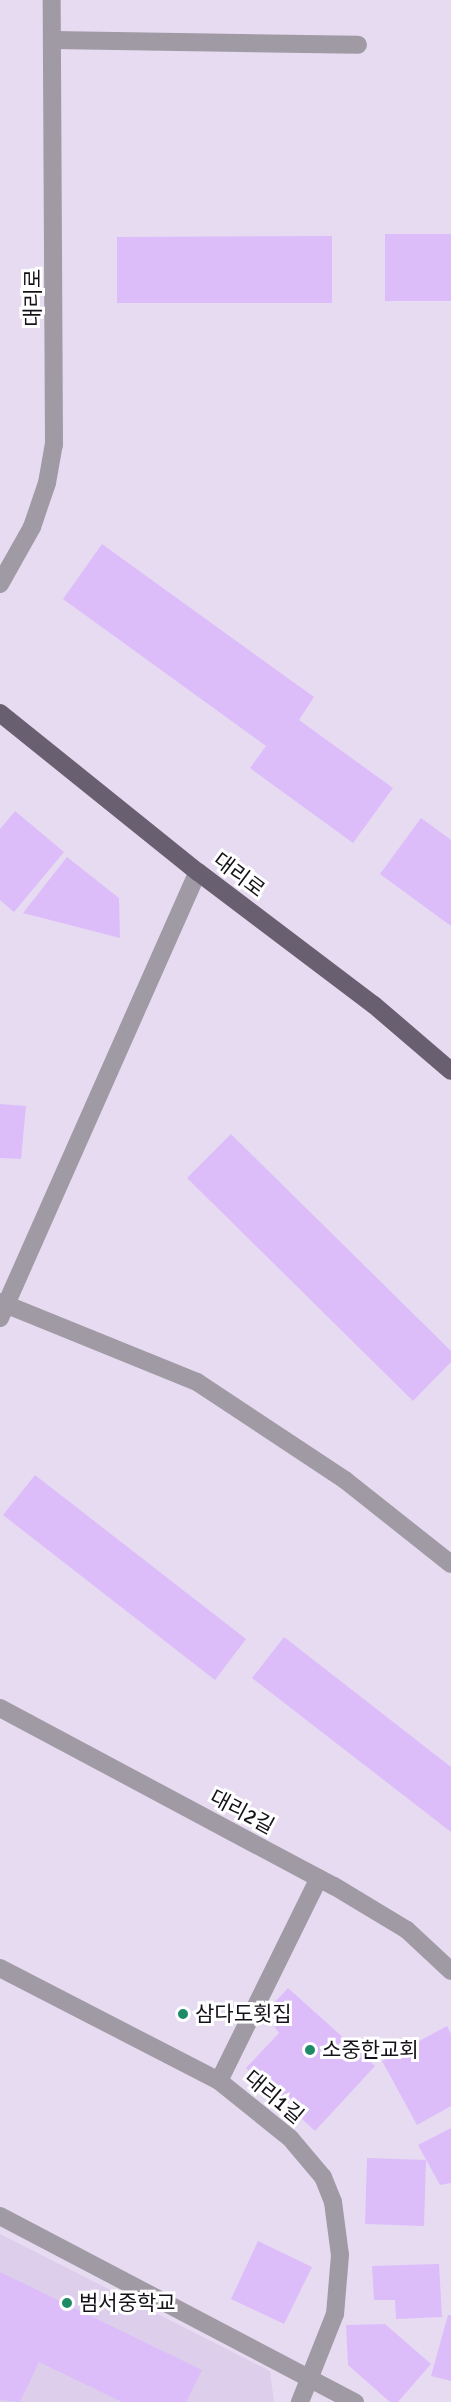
<!DOCTYPE html>
<meta charset="utf-8">
<style>
body{margin:0}
#map{position:relative;width:451px;height:2402px;overflow:hidden;background:#e7dbf2;font-family:Signika,"Noto Sans KR",sans-serif}
div>[style]{position:absolute}
.built>*{inset:0;background:#ddceec}
.building>*{inset:0;background:#dcbdfa}
.minor>*{height:18px;margin:-9px;padding:0 9px;transform-origin:9px;border-radius:9px;background:#9f9aa4}
.major>*{height:18px;margin:-9px;padding:0 9px;transform-origin:9px;border-radius:9px;background:#686071}
.dots>*{width:16px;height:16px;translate:-50% -50%;box-sizing:border-box;border:3px solid #fff;border-radius:50%}
span{translate:-50% -50%;white-space:nowrap;text-align:center;line-height:1.15;-webkit-text-stroke:6px #fff;paint-order:stroke}
.street-label{font-size:21px;color:#151119}
.poi-label{font-size:21px;color:#151119}
.left{translate:0 -50%;text-align:left}
</style>
<div id="map">
<div class="built">
<div style="clip-path:polygon(0 2234px,270px 2371px,274px 2402px,0 2402px)"></div>
</div>
<div class="building">
<div style="clip-path:polygon(385px 234px,451px 234px,451px 301px,385px 301px)"></div>
<div style="clip-path:polygon(332px 236px,332px 303px,117px 303px,117px 237px)"></div>
<div style="clip-path:polygon(102px 544px,314px 697px,299px 720px,393px 788px,353px 843px,250px 768px,266px 746px,63px 599px)"></div>
<div style="clip-path:polygon(15px 811px,64px 852px,14px 912px,0 900px,0 829px)"></div>
<div style="clip-path:polygon(421px 818px,451px 840px,451px 926px,380px 874px)"></div>
<div style="clip-path:polygon(67px 857px,119px 898px,120px 938px,23px 913px)"></div>
<div style="clip-path:polygon(0 1104px,26px 1106px,21px 1159px,0 1158px)"></div>
<div style="clip-path:polygon(231px 1134px,451px 1351px,451px 1362px,413px 1401px,187px 1178px)"></div>
<div style="clip-path:polygon(35px 1475px,246px 1639px,215px 1680px,3px 1515px)"></div>
<div style="clip-path:polygon(284px 1637px,451px 1767px,451px 1832px,252px 1678px)"></div>
<div style="clip-path:polygon(288px 1988px,375px 2066px,315px 2131px,246px 2068px,279px 2033px,265px 2013px)"></div>
<div style="clip-path:polygon(447px 2026px,451px 2034px,451px 2106px,417px 2125px,382px 2061px)"></div>
<div style="clip-path:polygon(451px 2128px,451px 2183px,440px 2185px,418px 2145px)"></div>
<div style="clip-path:polygon(367px 2158px,426px 2160px,424px 2226px,365px 2224px)"></div>
<div style="clip-path:polygon(258px 2241px,312px 2267px,284px 2324px,231px 2299px)"></div>
<div style="clip-path:polygon(439px 2264px,442px 2317px,396px 2319px,395px 2300px,374px 2300px,372px 2266px)"></div>
<div style="clip-path:polygon(0 2272px,202px 2370px,186px 2402px,122px 2402px,39px 2362px,20px 2402px,0 2400px)"></div>
<div style="clip-path:polygon(448px 2315px,451px 2315px,451px 2381px,431px 2376px)"></div>
<div style="clip-path:polygon(385px 2324px,431px 2364px,398px 2402px,390px 2402px,348px 2365px,346px 2325px)"></div>
</div>
<div class="minor">
<div style="left:53px;top:40px;width:305px;rotate:0.9deg"></div>
<div style="left:0;top:584px;width:65px;rotate:-60.7deg"></div>
<div style="left:32px;top:527px;width:46px;rotate:-71.2deg"></div>
<div style="left:47px;top:483px;width:39px;rotate:-80deg"></div>
<div style="left:54px;top:445px;width:445px;rotate:-90.3deg"></div>
<div style="left:0;top:1302px;width:213px;rotate:22.1deg"></div>
<div style="left:197px;top:1382px;width:178px;rotate:33.5deg"></div>
<div style="left:345px;top:1480px;width:135px;rotate:38.4deg"></div>
<div style="left:0;top:1318px;width:488px;rotate:-66.1deg"></div>
<div style="left:0;top:1708px;width:378px;rotate:28.1deg"></div>
<div style="left:334px;top:1886px;width:85px;rotate:31.1deg"></div>
<div style="left:407px;top:1930px;width:60px;rotate:43deg"></div>
<div style="left:0;top:1968px;width:246px;rotate:27.3deg"></div>
<div style="left:219px;top:2081px;width:91px;rotate:38.8deg"></div>
<div style="left:290px;top:2138px;width:51px;rotate:49.8deg"></div>
<div style="left:323px;top:2177px;width:27px;rotate:68deg"></div>
<div style="left:333px;top:2202px;width:53px;rotate:82.5deg"></div>
<div style="left:340px;top:2255px;width:59px;rotate:94.8deg"></div>
<div style="left:335px;top:2314px;width:95px;rotate:111.7deg"></div>
<div style="left:219px;top:2081px;width:226px;rotate:-63.8deg"></div>
<div style="left:0;top:2216px;width:401px;rotate:27.7deg"></div>
</div>
<div class="major">
<div style="left:0;top:713px;width:254px;rotate:38.8deg"></div>
<div style="left:198px;top:872px;width:221px;rotate:37.1deg"></div>
<div style="left:374px;top:1005px;width:101px;rotate:40.6deg"></div>
</div>
<div class="dots">
<div style="left:183px;top:2014px;background:#1f8a67"></div>
<div style="left:310px;top:2050px;background:#1f8a67"></div>
<div style="left:67px;top:2303px;background:#1f8a67"></div>
</div>
<div class="street-label">
<span style="left:33px;top:298px;rotate:-90deg">대리로</span>
<span style="left:239px;top:875px;rotate:37deg">대리로</span>
<span style="left:242px;top:1812px;rotate:28deg">대리2길</span>
<span style="left:274px;top:2097px;rotate:40deg">대리1길</span>
</div>
<div class="poi-label">
<span class="left" style="left:195px;top:2014px">삼다도횟집</span>
<span class="left" style="left:322px;top:2050px">소중한교회</span>
<span class="left" style="left:79px;top:2303px">범서중학교</span>
</div>
</div>
